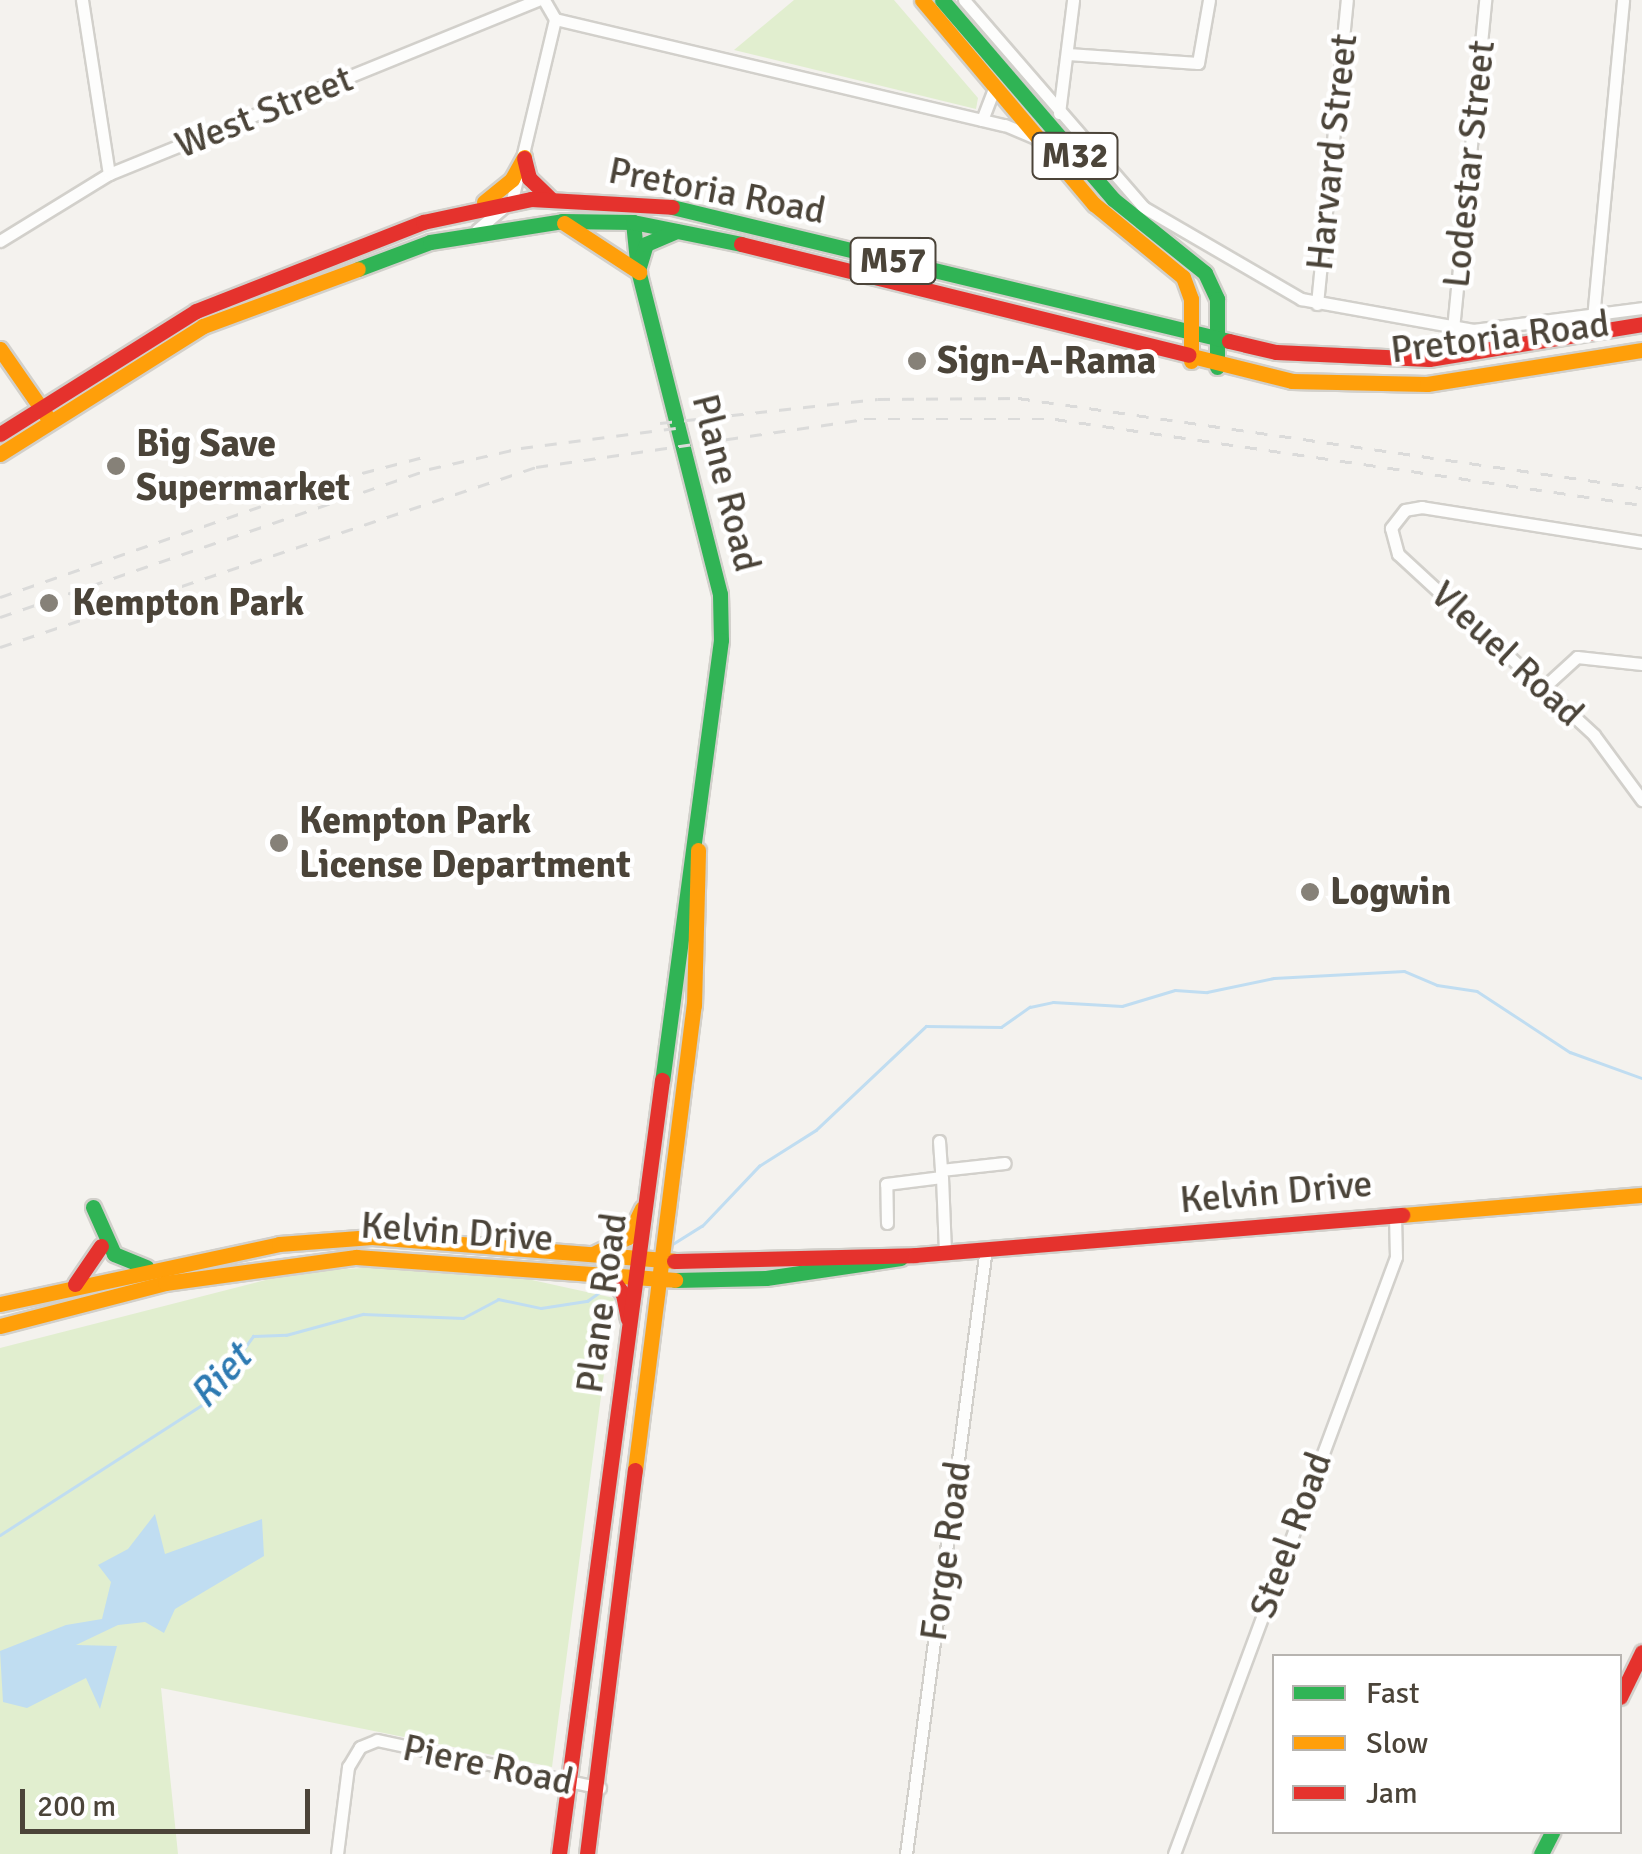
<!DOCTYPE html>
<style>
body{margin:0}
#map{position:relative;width:1642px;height:1854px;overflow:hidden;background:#f4f2ee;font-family:Signika,sans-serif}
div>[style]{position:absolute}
.green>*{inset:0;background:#e1eecf}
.water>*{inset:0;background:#c0ddf1}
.stream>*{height:2.5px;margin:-1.25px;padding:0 1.25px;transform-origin:1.25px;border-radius:1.25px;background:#c0ddf1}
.roads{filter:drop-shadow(2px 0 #d2d0cb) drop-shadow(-2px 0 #d2d0cb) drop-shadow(0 2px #d2d0cb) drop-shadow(0 -2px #d2d0cb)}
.street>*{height:11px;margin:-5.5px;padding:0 5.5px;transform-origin:5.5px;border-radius:5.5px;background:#fdfdfc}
.fast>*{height:15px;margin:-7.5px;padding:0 7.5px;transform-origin:7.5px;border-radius:7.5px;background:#30b455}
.slow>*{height:15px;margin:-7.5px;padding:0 7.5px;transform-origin:7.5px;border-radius:7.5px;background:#ff9f0a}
.jam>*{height:15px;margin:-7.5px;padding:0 7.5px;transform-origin:7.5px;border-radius:7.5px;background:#e5322d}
.rail>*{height:2.5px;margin-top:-1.25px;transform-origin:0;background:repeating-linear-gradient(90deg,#dbdbda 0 12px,transparent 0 24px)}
.dots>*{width:28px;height:28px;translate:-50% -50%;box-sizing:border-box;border:5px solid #fff;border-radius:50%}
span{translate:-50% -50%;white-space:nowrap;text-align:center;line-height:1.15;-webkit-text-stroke:9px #fff;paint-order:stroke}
.shield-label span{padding:2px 8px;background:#fff;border:2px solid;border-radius:8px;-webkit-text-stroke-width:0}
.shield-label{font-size:35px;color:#4b4439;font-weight:700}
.street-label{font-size:38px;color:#4b4439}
.poi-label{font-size:38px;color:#4b4439;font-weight:700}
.left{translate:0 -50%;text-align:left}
.water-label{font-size:40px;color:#2e7ab2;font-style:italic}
.legend{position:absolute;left:1272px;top:1654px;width:350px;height:180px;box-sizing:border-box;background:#fff;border:2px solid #b7b4b0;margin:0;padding:12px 18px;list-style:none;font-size:30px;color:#4b4439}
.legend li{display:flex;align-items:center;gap:20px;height:50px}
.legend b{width:50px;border:2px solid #b7b4b0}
.scale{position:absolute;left:20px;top:1789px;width:290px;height:45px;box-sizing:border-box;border:5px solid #4b4439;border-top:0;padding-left:12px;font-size:30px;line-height:35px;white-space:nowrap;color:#4b4439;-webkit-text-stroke:8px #fff;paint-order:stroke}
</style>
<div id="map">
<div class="green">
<div style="clip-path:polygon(794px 0,894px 0,978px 98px,976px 109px,734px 50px)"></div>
<div style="clip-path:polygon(395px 1266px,505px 1274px,614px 1298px,552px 1767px,161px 1688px,178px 1854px,0 1854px,0 1348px,297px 1272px)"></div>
</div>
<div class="water">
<div style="clip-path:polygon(155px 1514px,165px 1554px,262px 1519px,264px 1556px,175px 1609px,164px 1633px,145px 1622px,118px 1625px,76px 1645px,117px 1646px,100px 1709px,86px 1678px,27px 1708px,3px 1702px,0 1651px,66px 1625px,102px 1619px,111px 1582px,98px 1565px,128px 1549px)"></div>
</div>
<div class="stream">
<div style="left:671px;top:1245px;width:36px;rotate:-32deg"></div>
<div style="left:702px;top:1226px;width:83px;rotate:-46.5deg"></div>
<div style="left:759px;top:1166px;width:67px;rotate:-32.3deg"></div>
<div style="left:816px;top:1130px;width:151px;rotate:-43.4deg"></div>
<div style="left:926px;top:1026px;width:75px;rotate:0.8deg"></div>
<div style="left:1001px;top:1027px;width:35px;rotate:-35deg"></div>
<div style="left:1030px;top:1007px;width:24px;rotate:-12deg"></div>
<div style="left:1053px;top:1002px;width:69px;rotate:3.3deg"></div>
<div style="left:1122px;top:1006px;width:55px;rotate:-16.8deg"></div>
<div style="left:1175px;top:990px;width:32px;rotate:4deg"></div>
<div style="left:1207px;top:992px;width:68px;rotate:-11.8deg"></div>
<div style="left:1274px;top:978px;width:130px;rotate:-3.1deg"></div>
<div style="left:1404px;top:971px;width:36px;rotate:23deg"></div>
<div style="left:1437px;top:985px;width:40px;rotate:8.5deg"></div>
<div style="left:1477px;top:991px;width:111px;rotate:33.3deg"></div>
<div style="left:1570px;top:1052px;width:77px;rotate:19.9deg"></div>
<div style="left:0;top:1535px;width:245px;rotate:-32.8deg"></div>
<div style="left:206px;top:1402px;width:81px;rotate:-54.5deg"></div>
<div style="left:253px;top:1336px;width:33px;rotate:-2deg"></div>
<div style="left:286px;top:1335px;width:80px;rotate:-15.3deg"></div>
<div style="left:363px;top:1314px;width:100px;rotate:2.3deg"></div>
<div style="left:463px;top:1318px;width:40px;rotate:-28deg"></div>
<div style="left:498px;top:1299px;width:44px;rotate:11.8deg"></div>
<div style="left:541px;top:1308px;width:47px;rotate:-8.7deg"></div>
<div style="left:587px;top:1301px;width:28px;rotate:-35deg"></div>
</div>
<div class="roads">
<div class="street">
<div style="left:82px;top:0;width:176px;rotate:81.2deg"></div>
<div style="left:964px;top:0;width:274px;rotate:49.1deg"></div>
<div style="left:1143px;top:207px;width:183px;rotate:30.2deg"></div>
<div style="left:1301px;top:299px;width:175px;rotate:10.2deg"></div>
<div style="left:1473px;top:330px;width:170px;rotate:-7.4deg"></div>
<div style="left:555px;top:19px;width:462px;rotate:13.3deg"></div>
<div style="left:1005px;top:125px;width:34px;rotate:23deg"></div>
<div style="left:1068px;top:54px;width:130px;rotate:4deg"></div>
<div style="left:1198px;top:63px;width:64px;rotate:-80.1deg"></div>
<div style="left:1059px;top:113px;width:114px;rotate:-82.9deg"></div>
<div style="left:982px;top:120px;width:34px;rotate:-69deg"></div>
<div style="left:477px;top:230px;width:46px;rotate:-40.6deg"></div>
<div style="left:512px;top:200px;width:186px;rotate:-76.6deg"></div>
<div style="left:555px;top:19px;width:22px;rotate:-120deg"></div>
<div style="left:0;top:241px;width:128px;rotate:-31.6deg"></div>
<div style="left:109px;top:174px;width:462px;rotate:-22.1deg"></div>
<div style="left:1317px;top:304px;width:305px;rotate:-84.4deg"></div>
<div style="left:1593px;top:318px;width:319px;rotate:-84.6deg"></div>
<div style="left:1453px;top:329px;width:331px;rotate:-84.4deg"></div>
<div style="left:1642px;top:542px;width:223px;rotate:-171deg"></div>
<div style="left:1422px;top:507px;width:17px;rotate:170deg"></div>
<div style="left:1405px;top:510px;width:23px;rotate:128deg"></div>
<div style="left:1391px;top:528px;width:27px;rotate:75deg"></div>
<div style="left:1398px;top:554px;width:267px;rotate:42.7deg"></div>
<div style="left:1594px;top:735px;width:81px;rotate:53.6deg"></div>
<div style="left:1543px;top:688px;width:46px;rotate:-42.4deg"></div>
<div style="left:1577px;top:657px;width:65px;rotate:6.1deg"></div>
<div style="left:939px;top:1141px;width:32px;rotate:86deg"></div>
<div style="left:941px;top:1170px;width:64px;rotate:-6.2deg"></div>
<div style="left:887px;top:1223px;width:39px;rotate:-91deg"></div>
<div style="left:886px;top:1184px;width:56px;rotate:-7.1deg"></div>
<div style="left:942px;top:1177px;width:75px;rotate:87.7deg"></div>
<div style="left:337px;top:1854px;width:88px;rotate:-82.8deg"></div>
<div style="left:348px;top:1767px;width:23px;rotate:-59deg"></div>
<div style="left:360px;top:1747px;width:18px;rotate:-22deg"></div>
<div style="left:377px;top:1740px;width:228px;rotate:12.1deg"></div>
<div style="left:906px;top:1854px;width:611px;rotate:-82.48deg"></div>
<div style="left:1174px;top:1854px;width:637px;rotate:-69.6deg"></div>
<div style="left:1396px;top:1257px;width:42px;rotate:-91.4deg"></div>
</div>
<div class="fast">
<div style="left:942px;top:0;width:262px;rotate:49.3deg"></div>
<div style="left:1113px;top:199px;width:118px;rotate:38.8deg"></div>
<div style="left:1205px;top:273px;width:29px;rotate:65deg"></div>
<div style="left:1217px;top:299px;width:68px;rotate:90deg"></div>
<div style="left:672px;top:207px;width:573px;rotate:13.53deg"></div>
<div style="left:633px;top:222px;width:48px;rotate:84.1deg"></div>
<div style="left:638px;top:270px;width:334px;rotate:75.8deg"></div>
<div style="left:720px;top:594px;width:46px;rotate:88.8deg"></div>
<div style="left:721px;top:640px;width:444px;rotate:97.6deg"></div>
<div style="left:358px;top:269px;width:77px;rotate:-20.6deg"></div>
<div style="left:430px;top:242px;width:134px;rotate:-9deg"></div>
<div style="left:562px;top:221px;width:71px;rotate:0.8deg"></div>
<div style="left:633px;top:222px;width:110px;rotate:11.5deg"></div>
<div style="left:638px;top:270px;width:27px;rotate:-73deg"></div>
<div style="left:646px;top:244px;width:33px;rotate:-23deg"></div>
<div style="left:93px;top:1207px;width:51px;rotate:65.9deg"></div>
<div style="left:114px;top:1254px;width:35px;rotate:22deg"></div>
<div style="left:675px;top:1280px;width:91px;rotate:-1.3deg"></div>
<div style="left:766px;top:1278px;width:136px;rotate:-8.4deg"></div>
<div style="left:1541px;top:1854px;width:25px;rotate:-63deg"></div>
</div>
<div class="slow">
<div style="left:922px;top:0;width:267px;rotate:49.9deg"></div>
<div style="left:1094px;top:204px;width:115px;rotate:39.4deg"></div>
<div style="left:1183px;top:277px;width:23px;rotate:70deg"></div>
<div style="left:1191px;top:299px;width:62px;rotate:90deg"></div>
<div style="left:484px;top:202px;width:36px;rotate:-39deg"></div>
<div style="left:512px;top:179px;width:25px;rotate:-61deg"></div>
<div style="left:564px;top:223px;width:90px;rotate:33.2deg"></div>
<div style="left:0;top:349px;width:84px;rotate:55.2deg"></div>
<div style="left:1188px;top:355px;width:107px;rotate:14deg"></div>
<div style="left:1292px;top:381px;width:135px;rotate:1.3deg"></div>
<div style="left:1427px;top:384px;width:218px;rotate:-9deg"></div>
<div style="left:0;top:454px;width:240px;rotate:-32.2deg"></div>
<div style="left:203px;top:326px;width:165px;rotate:-20.2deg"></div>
<div style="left:1402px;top:1215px;width:241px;rotate:-4.8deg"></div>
<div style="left:593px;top:1254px;width:39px;rotate:-26deg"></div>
<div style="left:628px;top:1237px;width:32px;rotate:-64deg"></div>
<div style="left:0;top:1304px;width:285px;rotate:-12.1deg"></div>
<div style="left:279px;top:1244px;width:93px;rotate:-4.3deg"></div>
<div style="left:372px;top:1237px;width:303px;rotate:4.5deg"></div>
<div style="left:0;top:1326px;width:171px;rotate:-14.6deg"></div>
<div style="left:165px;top:1283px;width:193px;rotate:-7.8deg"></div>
<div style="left:356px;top:1257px;width:320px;rotate:4.1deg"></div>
<div style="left:635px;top:1470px;width:469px;rotate:-82.8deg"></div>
<div style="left:694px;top:1005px;width:155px;rotate:-88.5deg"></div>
</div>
<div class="jam">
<div style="left:524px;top:158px;width:21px;rotate:76deg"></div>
<div style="left:529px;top:178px;width:29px;rotate:44deg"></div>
<div style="left:741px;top:244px;width:461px;rotate:13.9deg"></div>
<div style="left:1229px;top:341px;width:48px;rotate:13.2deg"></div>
<div style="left:1276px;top:352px;width:153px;rotate:2.6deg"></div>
<div style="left:1429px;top:359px;width:216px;rotate:-9.3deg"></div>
<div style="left:0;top:434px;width:231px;rotate:-32.1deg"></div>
<div style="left:196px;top:311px;width:244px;rotate:-21.4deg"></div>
<div style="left:423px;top:222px;width:110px;rotate:-12deg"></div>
<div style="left:531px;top:199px;width:141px;rotate:3.2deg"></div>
<div style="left:674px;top:1261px;width:241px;rotate:-1.4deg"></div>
<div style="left:915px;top:1255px;width:489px;rotate:-4.7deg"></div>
<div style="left:610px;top:1276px;width:22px;rotate:54deg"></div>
<div style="left:623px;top:1294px;width:25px;rotate:79deg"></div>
<div style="left:75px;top:1284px;width:46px;rotate:-55.6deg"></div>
<div style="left:1620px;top:1697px;width:50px;rotate:-63.9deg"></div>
<div style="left:559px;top:1854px;width:781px;rotate:-82.42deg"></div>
<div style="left:587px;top:1854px;width:387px;rotate:-82.9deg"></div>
</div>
</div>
<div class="rail">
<div style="left:660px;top:423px;width:219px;rotate:-6.3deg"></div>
<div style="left:878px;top:399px;width:140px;rotate:-0.4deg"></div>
<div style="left:1018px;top:398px;width:630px;rotate:8.21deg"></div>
<div style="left:0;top:597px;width:359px;rotate:-19.2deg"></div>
<div style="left:339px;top:479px;width:91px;rotate:-14.6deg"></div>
<div style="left:0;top:617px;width:454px;rotate:-19deg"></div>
<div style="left:429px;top:469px;width:94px;rotate:-12.9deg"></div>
<div style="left:521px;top:448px;width:156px;rotate:-7.4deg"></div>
<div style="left:0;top:647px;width:565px;rotate:-18.56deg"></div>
<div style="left:536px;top:467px;width:331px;rotate:-8.3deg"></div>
<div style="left:864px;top:419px;width:191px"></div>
<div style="left:1055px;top:419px;width:593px;rotate:8.33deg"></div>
</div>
<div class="dots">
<div style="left:917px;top:361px;background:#868178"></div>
<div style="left:116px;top:466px;background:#868178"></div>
<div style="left:49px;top:603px;background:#868178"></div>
<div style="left:279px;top:843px;background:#868178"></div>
<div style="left:1310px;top:892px;background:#868178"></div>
</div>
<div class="shield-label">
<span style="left:1075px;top:156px">M32</span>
<span style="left:893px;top:261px">M57</span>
</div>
<div class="street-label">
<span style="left:264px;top:112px;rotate:-22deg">West Street</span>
<span style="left:1332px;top:152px;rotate:-84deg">Harvard Street</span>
<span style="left:1469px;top:164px;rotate:-84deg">Lodestar Street</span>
<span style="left:717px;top:191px;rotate:11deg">Pretoria Road</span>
<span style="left:1500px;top:337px;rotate:-7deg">Pretoria Road</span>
<span style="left:726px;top:483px;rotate:76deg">Plane Road</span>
<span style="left:1507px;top:654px;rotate:43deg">Vleuel Road</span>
<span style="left:1276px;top:1192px;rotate:-5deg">Kelvin Drive</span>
<span style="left:457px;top:1232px;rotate:4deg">Kelvin Drive</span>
<span style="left:602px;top:1303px;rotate:-82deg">Plane Road</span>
<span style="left:1291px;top:1535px;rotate:-70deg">Steel Road</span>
<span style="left:946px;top:1551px;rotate:-82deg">Forge Road</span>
<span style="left:488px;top:1765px;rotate:12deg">Piere Road</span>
</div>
<div class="poi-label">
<span class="left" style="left:937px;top:361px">Sign-A-Rama</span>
<span class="left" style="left:136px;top:466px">Big Save<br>Supermarket</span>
<span class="left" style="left:72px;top:603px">Kempton Park</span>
<span class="left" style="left:299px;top:843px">Kempton Park<br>License Department</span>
<span class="left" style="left:1330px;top:892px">Logwin</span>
</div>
<div class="water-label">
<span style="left:220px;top:1376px;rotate:-48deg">Riet</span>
</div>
<ul class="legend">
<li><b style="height:12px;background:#30b455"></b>Fast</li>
<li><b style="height:12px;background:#ff9f0a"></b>Slow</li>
<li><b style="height:12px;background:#e5322d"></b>Jam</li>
</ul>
<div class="scale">200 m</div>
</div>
